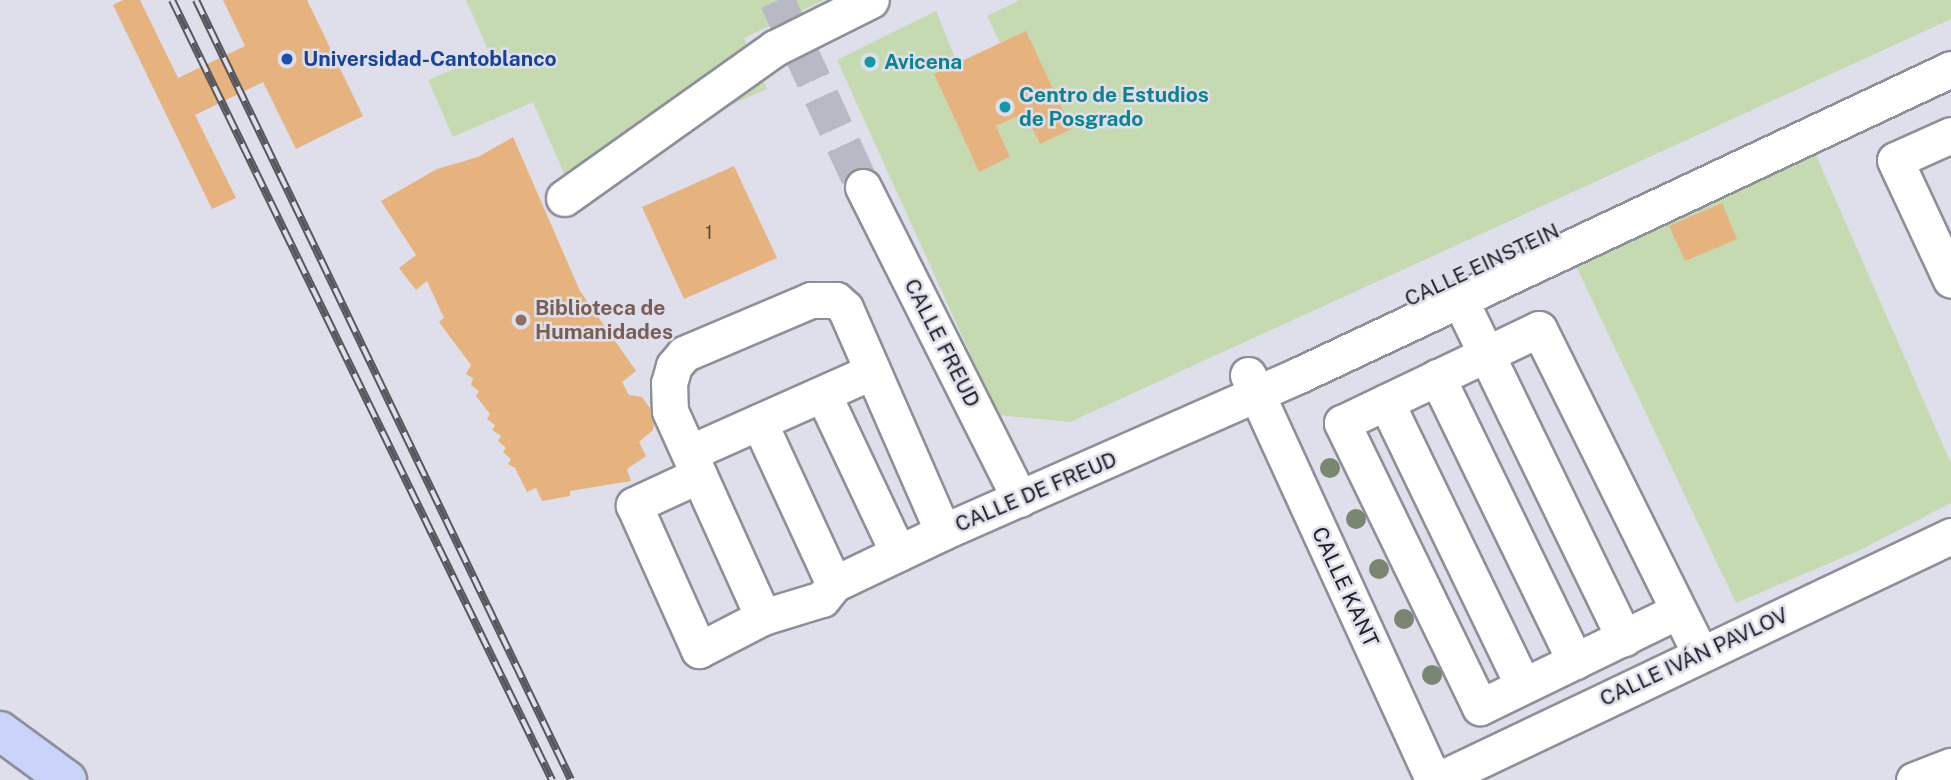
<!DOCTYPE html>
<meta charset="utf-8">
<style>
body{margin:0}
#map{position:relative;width:1951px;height:780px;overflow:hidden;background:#dedfeb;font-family:"Public Sans",sans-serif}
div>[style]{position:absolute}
.green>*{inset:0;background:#c5dab1}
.building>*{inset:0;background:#e6b37e}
.minor-tunnel>*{height:35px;margin-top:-17.5px;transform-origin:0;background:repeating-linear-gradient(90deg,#b8b9c4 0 35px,transparent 0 53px)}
.roads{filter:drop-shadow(2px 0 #8d8f9a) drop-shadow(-2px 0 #8d8f9a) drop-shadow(0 2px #8d8f9a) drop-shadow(0 -2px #8d8f9a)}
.minor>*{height:35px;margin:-17.5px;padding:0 17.5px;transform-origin:17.5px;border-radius:17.5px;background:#fff}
.highway>*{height:38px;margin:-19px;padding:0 19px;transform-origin:19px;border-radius:19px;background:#cad4fa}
.rail>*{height:8px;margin-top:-4px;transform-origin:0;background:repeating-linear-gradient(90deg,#dedfeb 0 16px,#56575d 0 32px);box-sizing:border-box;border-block:2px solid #56575d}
.trees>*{width:20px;height:20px;margin:-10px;border-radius:50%;background:#7a8572}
.dots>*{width:19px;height:19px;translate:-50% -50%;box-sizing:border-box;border:4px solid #dedfeb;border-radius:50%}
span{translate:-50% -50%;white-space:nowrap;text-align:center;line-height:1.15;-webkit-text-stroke:5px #dedfeb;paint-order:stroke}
.number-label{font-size:18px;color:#52463c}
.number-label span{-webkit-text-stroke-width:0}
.transit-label{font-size:21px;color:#164399;font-weight:700}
.left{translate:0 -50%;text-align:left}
.culture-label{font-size:21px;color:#0d838f;font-weight:700}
.street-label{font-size:21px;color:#212226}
.education-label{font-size:21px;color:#785e54;font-weight:700}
</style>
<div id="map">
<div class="green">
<div style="clip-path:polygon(466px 0,824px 0,744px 38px,767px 89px,566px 178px,533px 102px,453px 137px,428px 80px,490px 54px)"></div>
<div style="clip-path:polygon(1020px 0,1951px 0,1951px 19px,1070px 422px,998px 415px,837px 60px,936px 11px,957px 63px,934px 74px,979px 172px,1010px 157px,996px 126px,1025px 113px,1040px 144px,1072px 129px,1026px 32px,1000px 43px,987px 16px)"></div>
<div style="clip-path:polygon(1806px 153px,1816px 155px,1951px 463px,1951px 503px,1858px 551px,1736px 603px,1577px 268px)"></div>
</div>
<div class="building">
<div style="clip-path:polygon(123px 0,140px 0,178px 78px,245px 46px,223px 0,307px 0,363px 116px,296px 149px,263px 82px,195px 115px,236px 198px,212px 209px,113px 5px)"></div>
<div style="clip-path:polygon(1026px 31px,1072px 129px,1040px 144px,1025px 113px,996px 126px,1010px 157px,979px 172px,934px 74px)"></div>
<div style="clip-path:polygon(513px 137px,580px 291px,636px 371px,622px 382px,629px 395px,642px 397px,655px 415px,653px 430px,639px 442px,646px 456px,627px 469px,631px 481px,570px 491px,570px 496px,542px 501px,536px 488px,527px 492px,515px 468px,508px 464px,511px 459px,503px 452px,506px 448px,498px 441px,501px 436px,492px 430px,495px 425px,487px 419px,490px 414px,476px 396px,479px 391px,471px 385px,473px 378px,466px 374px,471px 365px,439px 322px,444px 318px,427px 281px,416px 290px,399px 268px,416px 255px,381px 201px,437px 169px,478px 157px)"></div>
<div style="clip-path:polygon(734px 166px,777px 258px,684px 299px,642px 207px)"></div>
<div style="clip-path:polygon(1722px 203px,1737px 239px,1685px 261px,1669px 226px)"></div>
</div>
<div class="minor-tunnel">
<div style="left:777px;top:0;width:206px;rotate:65.3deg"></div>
</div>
<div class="roads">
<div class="minor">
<div style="left:1951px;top:135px;width:61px;rotate:155.9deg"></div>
<div style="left:1895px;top:160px;width:132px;rotate:65deg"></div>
<div style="left:863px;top:187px;width:349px;rotate:63.3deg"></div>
<div style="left:564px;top:198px;width:259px;rotate:-35.4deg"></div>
<div style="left:775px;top:48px;width:107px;rotate:-26.6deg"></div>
<div style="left:1460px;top:300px;width:376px;rotate:64.1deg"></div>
<div style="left:1248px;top:375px;width:445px;rotate:65.4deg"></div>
<div style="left:1437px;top:377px;width:316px;rotate:64.1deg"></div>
<div style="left:823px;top:394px;width:176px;rotate:64.7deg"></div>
<div style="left:1386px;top:402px;width:315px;rotate:64.2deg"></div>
<div style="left:759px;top:422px;width:179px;rotate:65.2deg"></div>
<div style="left:689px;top:453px;width:201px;rotate:-24deg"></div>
<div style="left:699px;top:475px;width:72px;rotate:155.2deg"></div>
<div style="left:634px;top:505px;width:159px;rotate:65.9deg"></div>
<div style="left:699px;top:650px;width:72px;rotate:-27.3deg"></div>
<div style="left:943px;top:532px;width:244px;rotate:-113.6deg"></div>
<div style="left:845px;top:308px;width:12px;rotate:-138deg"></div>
<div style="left:836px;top:300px;width:25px;rotate:180deg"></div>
<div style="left:811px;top:300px;width:138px;rotate:157deg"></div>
<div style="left:684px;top:354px;width:16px;rotate:130deg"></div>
<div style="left:674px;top:366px;width:18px;rotate:106deg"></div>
<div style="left:669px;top:383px;width:28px;rotate:88deg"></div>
<div style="left:670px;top:411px;width:226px;rotate:65.7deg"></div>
<div style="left:763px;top:617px;width:62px;rotate:-17deg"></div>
<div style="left:822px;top:599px;width:19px;rotate:-51deg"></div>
<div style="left:834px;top:584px;width:121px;rotate:-25.5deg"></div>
<div style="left:943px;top:532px;width:389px;rotate:-23.8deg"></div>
<div style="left:1299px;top:375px;width:720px;rotate:-25.14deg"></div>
<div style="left:1676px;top:612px;width:218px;rotate:154.1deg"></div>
<div style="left:1480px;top:707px;width:316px;rotate:-115.9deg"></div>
<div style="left:1342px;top:423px;width:218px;rotate:-25.5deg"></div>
<div style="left:1539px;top:329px;width:363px;rotate:63.6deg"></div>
<div style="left:1438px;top:780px;width:568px;rotate:-25.44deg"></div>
<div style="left:1914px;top:780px;width:40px;rotate:-21deg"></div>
</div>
<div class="highway">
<div style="left:0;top:731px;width:83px;rotate:36.2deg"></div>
</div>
</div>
<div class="rail">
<div style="left:172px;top:0;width:868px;rotate:64.03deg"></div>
<div style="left:196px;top:0;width:865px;rotate:64.32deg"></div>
</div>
<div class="trees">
<div style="left:1330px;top:468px"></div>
<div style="left:1356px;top:519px"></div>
<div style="left:1379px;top:569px"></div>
<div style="left:1404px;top:619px"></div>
<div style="left:1432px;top:675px"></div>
</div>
<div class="dots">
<div style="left:287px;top:59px;background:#1a4fb4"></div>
<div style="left:870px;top:62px;background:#0f9aa8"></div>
<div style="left:1005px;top:107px;background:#0f9aa8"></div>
<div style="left:521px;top:320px;background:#8d6e63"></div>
</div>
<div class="number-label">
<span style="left:709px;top:233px">1</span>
</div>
<div class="transit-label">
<span class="left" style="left:303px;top:59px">Universidad-Cantoblanco</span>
</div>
<div class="culture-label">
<span class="left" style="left:884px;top:62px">Avicena</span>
<span class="left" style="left:1019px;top:107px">Centro de Estudios<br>de Posgrado</span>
</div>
<div class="street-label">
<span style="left:1482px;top:265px;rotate:-25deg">CALLE EINSTEIN</span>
<span style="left:942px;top:343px;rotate:63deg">CALLE FREUD</span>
<span style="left:1036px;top:492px;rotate:-23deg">CALLE DE FREUD</span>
<span style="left:1345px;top:587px;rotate:65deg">CALLE KANT</span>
<span style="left:1694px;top:657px;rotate:-25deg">CALLE IVÁN PAVLOV</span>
</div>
<div class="education-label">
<span class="left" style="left:535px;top:320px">Biblioteca de<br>Humanidades</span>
</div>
</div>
